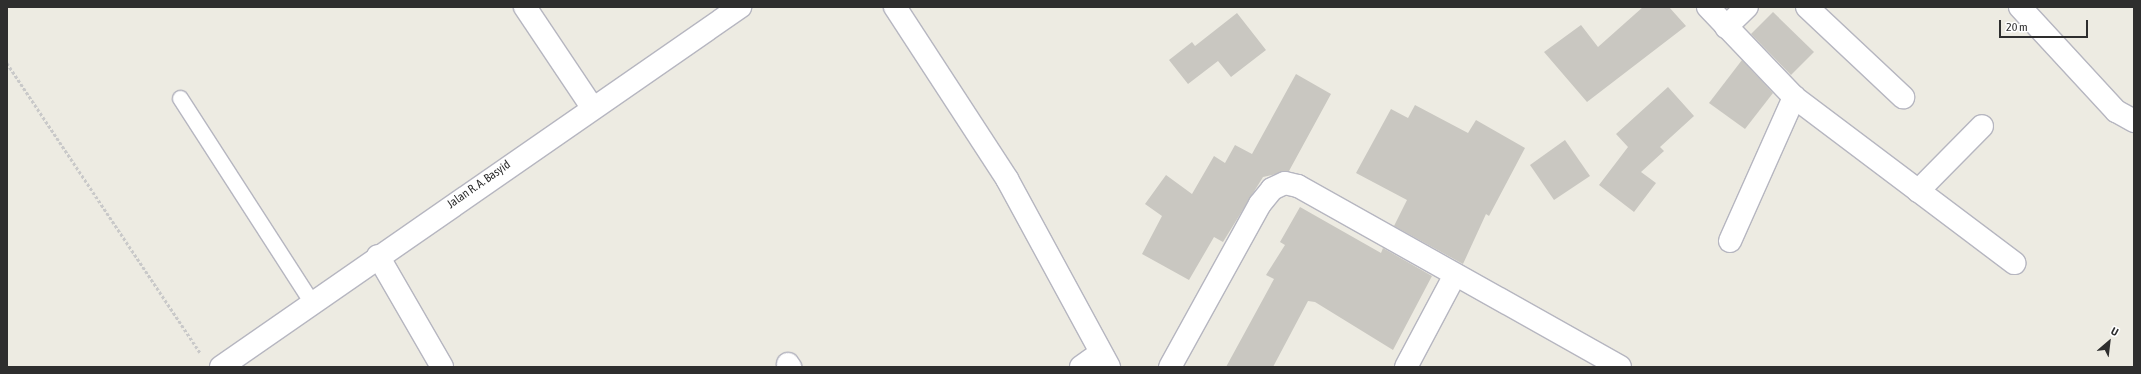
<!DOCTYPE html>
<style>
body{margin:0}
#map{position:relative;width:2141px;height:374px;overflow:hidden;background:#edebe2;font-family:"Asap Condensed",sans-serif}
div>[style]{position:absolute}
.building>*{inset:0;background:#c9c7c1}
.path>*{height:2.5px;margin-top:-1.25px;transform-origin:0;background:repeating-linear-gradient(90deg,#c9c9c9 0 3px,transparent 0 5px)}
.roads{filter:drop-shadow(1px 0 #b6b6c0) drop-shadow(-1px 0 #b6b6c0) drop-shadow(0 1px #b6b6c0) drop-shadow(0 -1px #b6b6c0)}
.lane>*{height:15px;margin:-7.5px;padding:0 7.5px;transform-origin:7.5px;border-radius:7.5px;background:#fff}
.street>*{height:22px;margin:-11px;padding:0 11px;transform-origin:11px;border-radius:11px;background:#fff}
.secondary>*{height:22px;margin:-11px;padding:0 11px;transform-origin:11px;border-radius:11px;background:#fff}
span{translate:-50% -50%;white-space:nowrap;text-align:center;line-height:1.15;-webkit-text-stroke:3px #fff;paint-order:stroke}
.street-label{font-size:12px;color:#2e2e2e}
.frame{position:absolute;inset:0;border:8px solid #2e2e2e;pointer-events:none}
.north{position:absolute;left:2089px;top:322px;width:40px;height:40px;-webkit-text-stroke:3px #fff;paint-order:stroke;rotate:28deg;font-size:11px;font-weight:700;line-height:16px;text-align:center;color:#2e2e2e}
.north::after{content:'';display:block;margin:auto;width:14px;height:18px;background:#2e2e2e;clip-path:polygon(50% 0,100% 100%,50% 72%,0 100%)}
.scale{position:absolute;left:1999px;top:20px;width:89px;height:18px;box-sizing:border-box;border:2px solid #2e2e2e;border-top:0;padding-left:5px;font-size:12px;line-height:14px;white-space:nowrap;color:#2e2e2e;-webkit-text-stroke:3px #fff;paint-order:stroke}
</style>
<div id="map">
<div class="building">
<div style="clip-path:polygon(1643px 7px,1669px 7px,1686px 26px,1587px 102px,1544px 52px,1581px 25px,1598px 47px)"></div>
<div style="clip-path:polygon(1773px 12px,1814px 52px,1791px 75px,1751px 34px)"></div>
<div style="clip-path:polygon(1237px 13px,1266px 50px,1231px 77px,1218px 61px,1188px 84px,1169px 60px,1192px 42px,1195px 46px)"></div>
<div style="clip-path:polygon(1742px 60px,1773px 93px,1745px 129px,1709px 103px)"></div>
<div style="clip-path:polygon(1296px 74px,1331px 94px,1289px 171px,1263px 177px,1223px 242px,1214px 237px,1189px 280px,1142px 254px,1162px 216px,1145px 204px,1166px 175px,1192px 194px,1214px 156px,1225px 163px,1235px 145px,1252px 154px)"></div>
<div style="clip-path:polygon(1668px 87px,1694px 116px,1660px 147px,1664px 151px,1641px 172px,1656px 183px,1634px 212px,1599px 185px,1628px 147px,1616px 134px)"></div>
<div style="clip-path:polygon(1415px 105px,1468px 133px,1476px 120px,1525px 148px,1489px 216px,1486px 214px,1463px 264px,1394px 226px,1407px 200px,1356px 173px,1391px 109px,1408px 118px)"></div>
<div style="clip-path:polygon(1565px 140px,1590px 176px,1554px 200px,1530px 165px)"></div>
<div style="clip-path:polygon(1300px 207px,1381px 253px,1383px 248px,1432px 276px,1393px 350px,1315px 302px,1308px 301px,1273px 367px,1226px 367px,1274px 279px,1266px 275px,1285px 245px,1280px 242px)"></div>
</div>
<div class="path">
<div style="left:7px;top:63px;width:348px;rotate:56.3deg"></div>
</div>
<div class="roads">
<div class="lane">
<div style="left:180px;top:98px;width:244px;rotate:57.2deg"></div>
</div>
<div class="street">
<div style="left:525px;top:7px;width:120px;rotate:56.2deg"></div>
<div style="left:895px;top:7px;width:205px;rotate:56.9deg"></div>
<div style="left:1007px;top:179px;width:214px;rotate:61.5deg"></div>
<div style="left:1708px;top:7px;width:124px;rotate:46.3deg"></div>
<div style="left:1794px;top:97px;width:276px;rotate:37deg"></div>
<div style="left:1807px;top:7px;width:132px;rotate:43.2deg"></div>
<div style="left:2020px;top:7px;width:142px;rotate:47.3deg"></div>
<div style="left:2116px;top:111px;width:21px;rotate:29deg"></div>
<div style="left:1726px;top:27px;width:29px;rotate:-44deg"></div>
<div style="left:1918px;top:191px;width:91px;rotate:-45.4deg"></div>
<div style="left:1730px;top:241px;width:158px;rotate:-66deg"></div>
<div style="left:378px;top:256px;width:128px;rotate:60deg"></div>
<div style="left:788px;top:364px;width:4px;rotate:56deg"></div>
<div style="left:1081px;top:367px;width:22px;rotate:-36deg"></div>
<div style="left:1170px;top:367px;width:186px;rotate:-61.1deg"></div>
<div style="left:1260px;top:204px;width:19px;rotate:-51deg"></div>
<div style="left:1272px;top:189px;width:14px;rotate:-25deg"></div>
<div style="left:1285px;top:183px;width:13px;rotate:13deg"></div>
<div style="left:1298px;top:186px;width:369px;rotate:29.3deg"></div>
<div style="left:1406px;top:367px;width:104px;rotate:-62deg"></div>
</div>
<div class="secondary">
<div style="left:221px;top:367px;width:632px;rotate:-34.75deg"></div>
</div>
</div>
<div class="street-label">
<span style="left:479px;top:185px;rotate:-35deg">Jalan R. A. Basyid</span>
</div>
<div class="frame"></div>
<div class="north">U</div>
<div class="scale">20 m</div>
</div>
